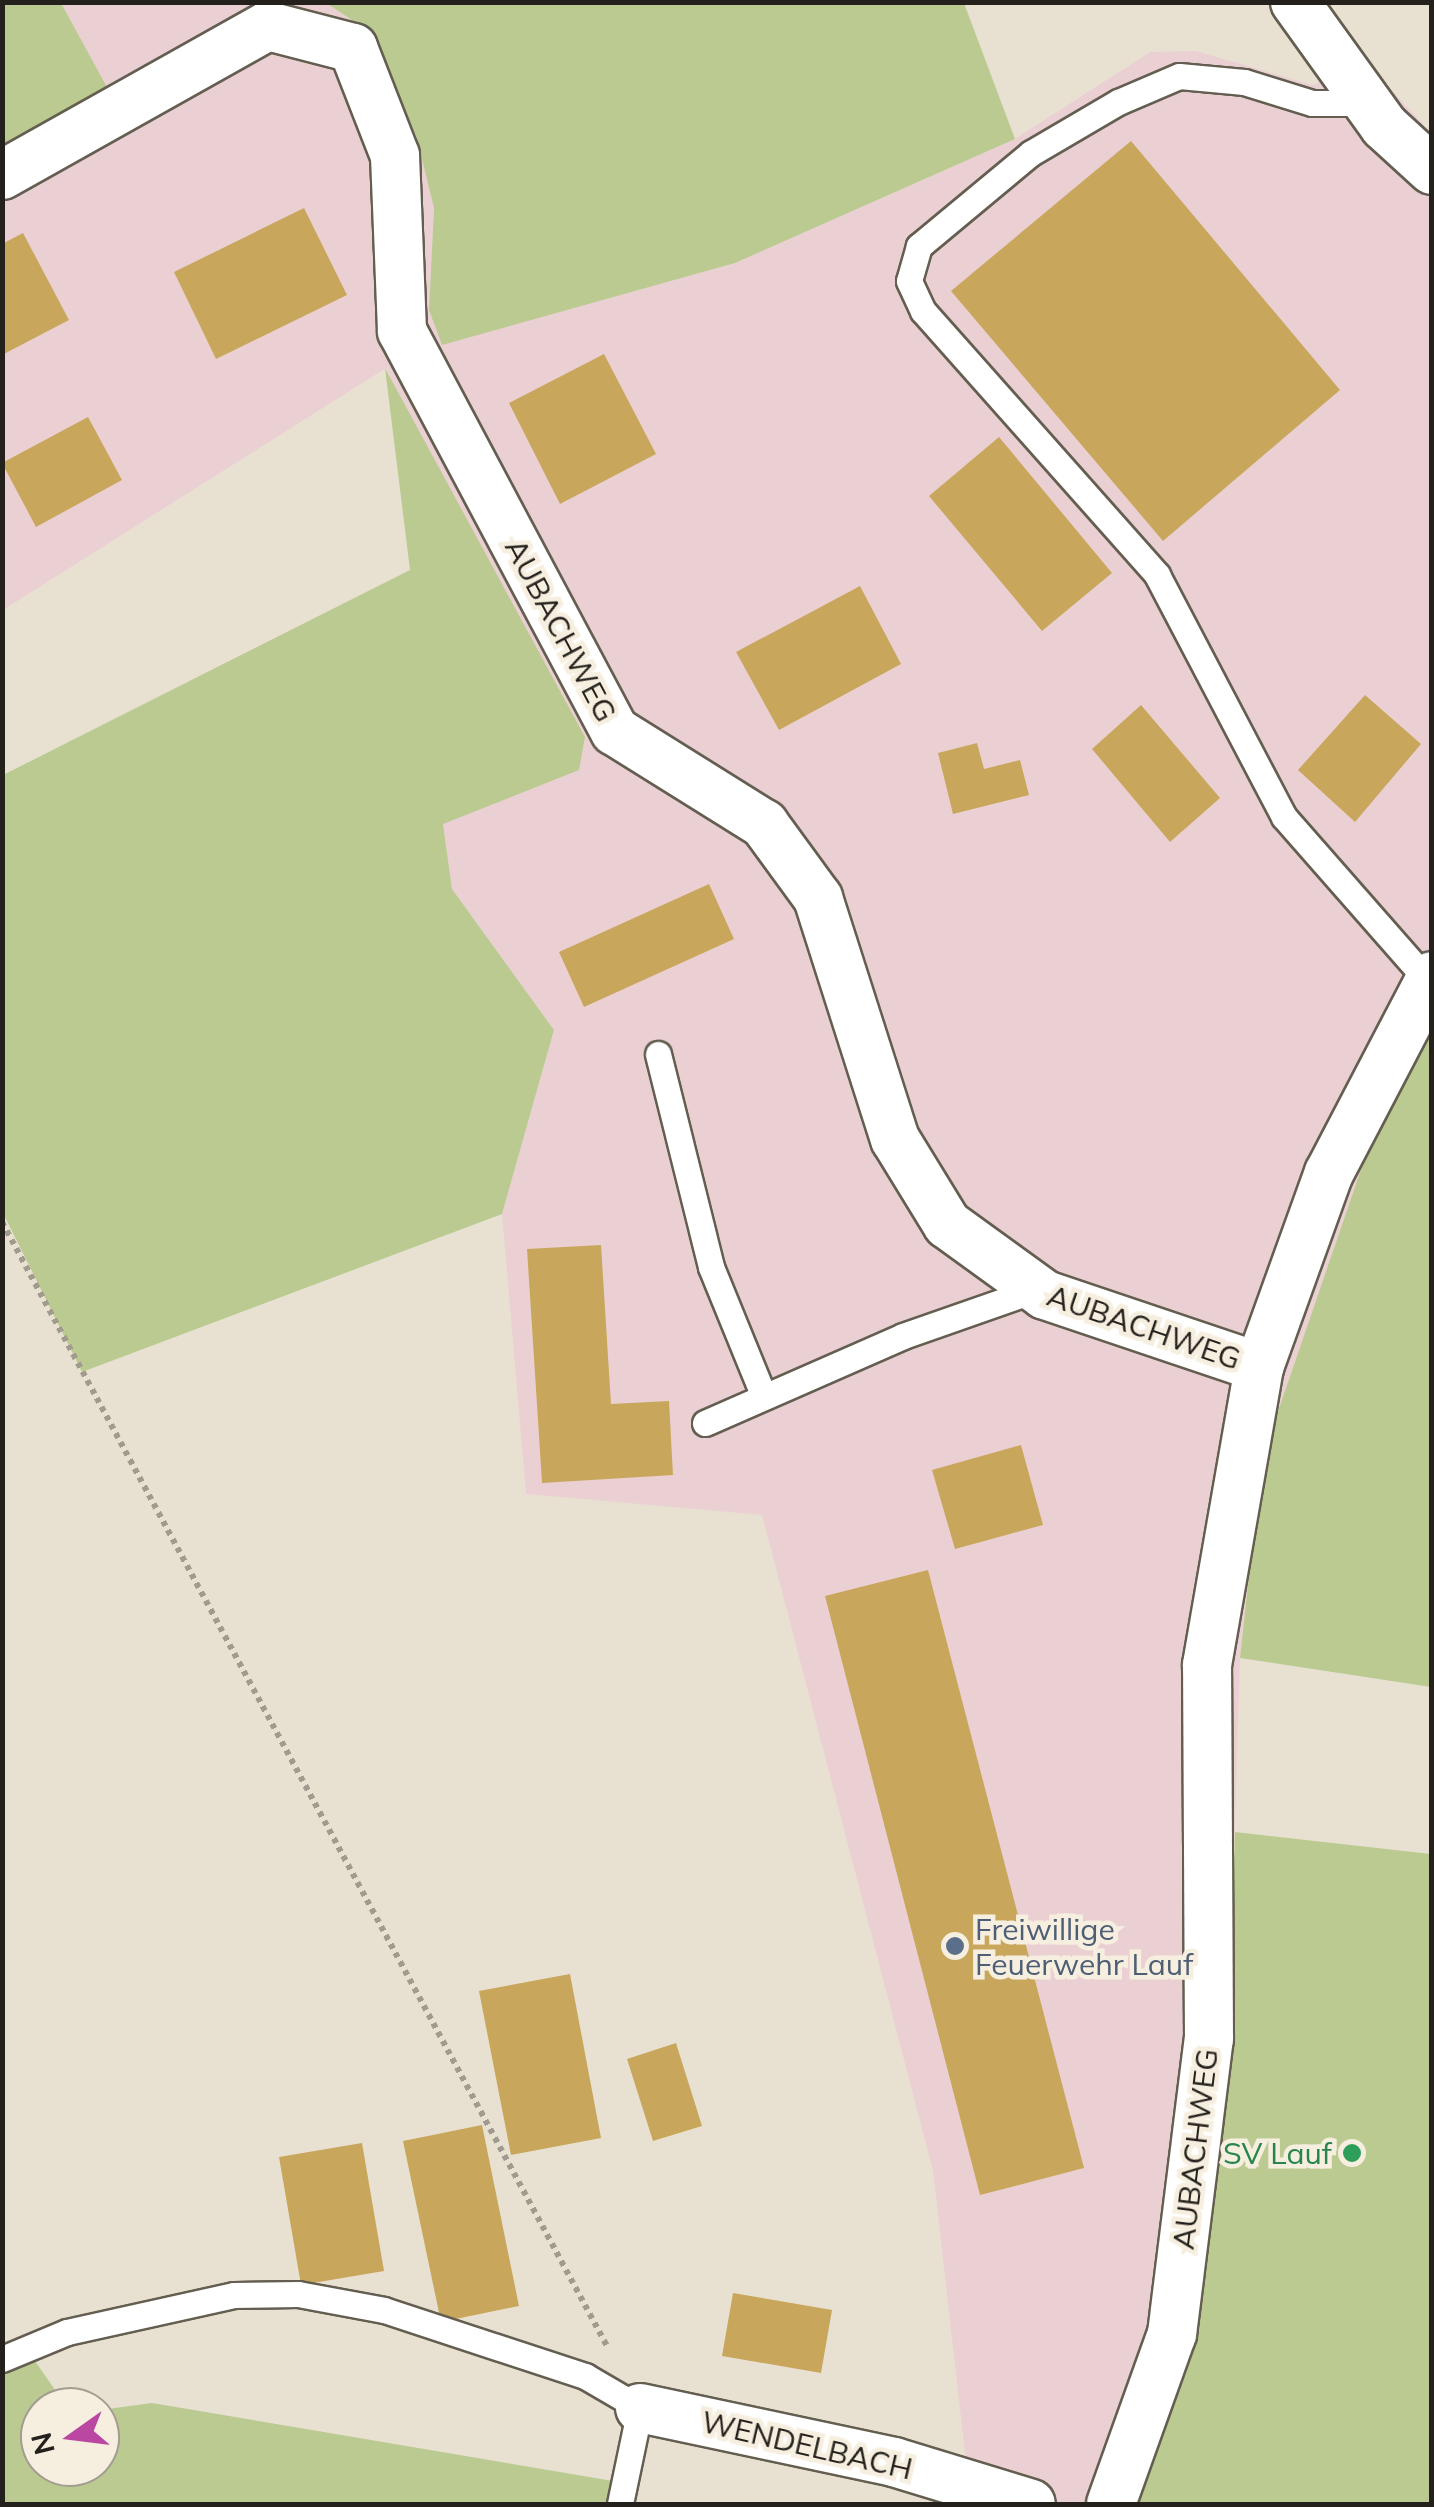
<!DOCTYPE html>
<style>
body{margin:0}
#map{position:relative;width:1434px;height:2507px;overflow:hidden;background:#e8e1d2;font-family:Mulish,sans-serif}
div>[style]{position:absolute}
.commercial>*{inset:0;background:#ebd0d3}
.green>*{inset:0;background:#baca91}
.building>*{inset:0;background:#c8a75c}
.path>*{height:6px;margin-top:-3px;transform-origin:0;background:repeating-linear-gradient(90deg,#a09a8f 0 5px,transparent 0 10px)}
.roads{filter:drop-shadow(2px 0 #645e51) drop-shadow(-2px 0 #645e51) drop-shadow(0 2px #645e51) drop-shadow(0 -2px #645e51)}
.service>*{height:25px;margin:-12.5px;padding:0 12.5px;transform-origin:12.5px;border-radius:12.5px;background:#fff}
.minor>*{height:48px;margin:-24px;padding:0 24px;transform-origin:24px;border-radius:24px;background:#fff}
.dots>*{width:28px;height:28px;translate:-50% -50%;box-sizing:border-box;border:5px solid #f6eedf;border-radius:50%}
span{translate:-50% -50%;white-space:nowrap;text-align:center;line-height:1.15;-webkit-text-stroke:9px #f6eedf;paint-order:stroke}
.street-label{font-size:30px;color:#24211c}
.service-label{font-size:30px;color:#4e5e75}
.left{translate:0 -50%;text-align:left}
.leisure-label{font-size:30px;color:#27864d}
.right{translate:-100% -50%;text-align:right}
.frame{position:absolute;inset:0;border:5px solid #24211c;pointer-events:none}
.north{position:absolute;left:20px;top:2387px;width:100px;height:100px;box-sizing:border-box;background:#f6eedf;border:2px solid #a29c91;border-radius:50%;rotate:256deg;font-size:28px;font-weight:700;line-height:40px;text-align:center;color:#24211c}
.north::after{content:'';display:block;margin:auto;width:35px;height:45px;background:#ba47a1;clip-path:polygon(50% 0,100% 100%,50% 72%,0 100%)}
</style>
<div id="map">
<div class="commercial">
<div style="clip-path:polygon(61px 3px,326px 3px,361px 26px,416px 135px,434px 208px,429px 310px,443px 344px,735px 263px,1015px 139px,1150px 52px,1196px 51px,1313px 85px,1362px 58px,1431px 133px,1431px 1033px,1379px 1117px,1262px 1458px,1240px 1658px,1228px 2058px,1129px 2504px,1046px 2504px,967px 2471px,933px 2171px,762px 1515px,526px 1494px,502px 1214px,554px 1030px,452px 889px,443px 823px,579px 770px,386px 368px,3px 610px,3px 150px,107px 89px)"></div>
</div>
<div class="green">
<div style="clip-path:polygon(3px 3px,61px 3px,108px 89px,3px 150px)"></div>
<div style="clip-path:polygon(326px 3px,964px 3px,1015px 139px,735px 263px,442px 345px,429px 310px,434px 208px,416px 135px,361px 26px)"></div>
<div style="clip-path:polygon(385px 368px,585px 737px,579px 770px,443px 824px,452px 889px,554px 1030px,502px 1214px,82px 1372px,3px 1213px,3px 775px,410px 570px)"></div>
<div style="clip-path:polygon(1431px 1033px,1431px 1687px,1240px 1658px,1262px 1458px,1379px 1117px)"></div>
<div style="clip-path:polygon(1235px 1832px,1431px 1854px,1431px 2504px,1129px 2504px,1228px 2058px)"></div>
<div style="clip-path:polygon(28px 2351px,67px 2407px,40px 2407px,40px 2467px,100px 2467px,100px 2410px,152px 2403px,613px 2481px,607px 2504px,3px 2504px,2px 2368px)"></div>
</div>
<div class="building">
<div style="clip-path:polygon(1131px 141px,1340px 390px,1163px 541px,951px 291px)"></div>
<div style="clip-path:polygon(304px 208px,347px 295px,216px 359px,174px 272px)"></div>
<div style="clip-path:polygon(23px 233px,69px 320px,2px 355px,2px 244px)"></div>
<div style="clip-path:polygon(604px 354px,656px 454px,560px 504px,509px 403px)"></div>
<div style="clip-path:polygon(88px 417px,122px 480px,36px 527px,2px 463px)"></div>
<div style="clip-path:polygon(999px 437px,1112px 573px,1042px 631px,929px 496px)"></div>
<div style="clip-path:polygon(860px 586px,901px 664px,779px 730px,736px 652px)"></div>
<div style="clip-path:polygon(1365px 695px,1421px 744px,1355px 822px,1298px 770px)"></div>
<div style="clip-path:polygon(1141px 705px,1220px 798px,1170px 842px,1092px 749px)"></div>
<div style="clip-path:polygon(977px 743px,984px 769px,1020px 760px,1029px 795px,953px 814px,938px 753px)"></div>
<div style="clip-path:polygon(709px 884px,734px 939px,584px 1007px,559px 952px)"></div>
<div style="clip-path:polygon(601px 1245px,611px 1404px,669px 1401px,673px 1475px,542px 1483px,527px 1249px)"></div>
<div style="clip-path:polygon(1021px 1445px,1043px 1525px,955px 1549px,932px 1470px)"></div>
<div style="clip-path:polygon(928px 1570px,1084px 2168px,980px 2195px,825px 1596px)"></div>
<div style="clip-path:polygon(570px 1974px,601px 2138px,511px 2155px,479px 1991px)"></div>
<div style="clip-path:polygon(676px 2043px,702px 2126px,653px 2141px,627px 2059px)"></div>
<div style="clip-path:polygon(482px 2125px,519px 2306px,441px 2322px,403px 2141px)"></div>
<div style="clip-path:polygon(362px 2143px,384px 2271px,301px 2285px,279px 2157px)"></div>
<div style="clip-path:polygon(733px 2293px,832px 2310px,821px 2373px,722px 2356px)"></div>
</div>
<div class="path">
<div style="left:2px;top:1222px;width:1279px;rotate:61.71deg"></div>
</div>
<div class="roads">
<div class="service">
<div style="left:1367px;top:103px;width:55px;rotate:180deg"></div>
<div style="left:1312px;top:103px;width:71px;rotate:-162.8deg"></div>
<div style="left:1244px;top:82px;width:65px;rotate:-174.7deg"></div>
<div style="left:1179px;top:76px;width:66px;rotate:156.9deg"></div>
<div style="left:1118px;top:102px;width:101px;rotate:149.6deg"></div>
<div style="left:1031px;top:153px;width:146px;rotate:140.3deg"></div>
<div style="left:919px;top:246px;width:36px;rotate:106deg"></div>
<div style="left:909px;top:281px;width:33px;rotate:65deg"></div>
<div style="left:923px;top:311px;width:353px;rotate:48.4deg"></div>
<div style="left:1157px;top:575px;width:273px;rotate:62.3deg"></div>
<div style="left:1284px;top:817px;width:218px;rotate:48.7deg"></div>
<div style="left:658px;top:1054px;width:219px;rotate:76deg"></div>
<div style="left:711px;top:1267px;width:140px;rotate:67.8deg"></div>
<div style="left:705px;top:1423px;width:216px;rotate:-23.7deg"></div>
<div style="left:903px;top:1336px;width:142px;rotate:-19.3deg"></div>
<div style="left:2px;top:2359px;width:70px;rotate:-22.6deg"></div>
<div style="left:67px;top:2332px;width:171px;rotate:-12.5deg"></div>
<div style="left:234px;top:2295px;width:64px;rotate:-0.9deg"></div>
<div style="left:298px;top:2294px;width:87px;rotate:10.5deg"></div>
<div style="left:384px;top:2310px;width:212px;rotate:18.2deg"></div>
<div style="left:585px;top:2376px;width:64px;rotate:30.2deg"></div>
<div style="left:640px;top:2408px;width:98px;rotate:101.8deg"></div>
</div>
<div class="minor">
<div style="left:1295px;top:2px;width:153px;rotate:54.3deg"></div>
<div style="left:1384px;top:126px;width:65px;rotate:42.5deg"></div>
<div style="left:2px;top:175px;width:305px;rotate:-29.3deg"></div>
<div style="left:268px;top:26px;width:88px;rotate:14.5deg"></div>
<div style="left:353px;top:48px;width:116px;rotate:68.7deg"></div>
<div style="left:395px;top:156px;width:175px;rotate:87.7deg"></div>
<div style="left:402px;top:331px;width:453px;rotate:62deg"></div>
<div style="left:615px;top:731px;width:176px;rotate:32deg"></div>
<div style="left:764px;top:824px;width:92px;rotate:53.9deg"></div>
<div style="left:818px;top:898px;width:253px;rotate:72.3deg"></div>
<div style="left:895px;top:1139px;width:100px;rotate:58.5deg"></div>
<div style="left:947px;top:1224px;width:121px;rotate:35.9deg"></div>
<div style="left:1045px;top:1295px;width:226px;rotate:18.6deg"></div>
<div style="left:640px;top:2408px;width:260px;rotate:12deg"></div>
<div style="left:894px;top:2462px;width:143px;rotate:17deg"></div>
<div style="left:1111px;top:2504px;width:181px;rotate:-70.3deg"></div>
<div style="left:1172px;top:2334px;width:297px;rotate:-82.9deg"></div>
<div style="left:1209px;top:2039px;width:374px;rotate:-90.3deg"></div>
<div style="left:1207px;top:1665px;width:303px;rotate:-80.1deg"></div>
<div style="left:1259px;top:1367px;width:206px;rotate:-70.2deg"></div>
<div style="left:1329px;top:1173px;width:222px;rotate:-62.4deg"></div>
</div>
</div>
<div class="dots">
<div style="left:955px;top:1946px;background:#5c6f8a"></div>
<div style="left:1352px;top:2153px;background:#2e9e5b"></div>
</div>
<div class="street-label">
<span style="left:561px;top:630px;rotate:62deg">AUBACHWEG</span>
<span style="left:1144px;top:1327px;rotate:19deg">AUBACHWEG</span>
<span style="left:1195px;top:2149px;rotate:-83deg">AUBACHWEG</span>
<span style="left:807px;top:2445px;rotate:13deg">WENDELBACH</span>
</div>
<div class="service-label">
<span class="left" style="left:975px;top:1946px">Freiwillige<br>Feuerwehr Lauf</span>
</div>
<div class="leisure-label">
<span class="right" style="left:1332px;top:2153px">SV Lauf</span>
</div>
<div class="frame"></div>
<div class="north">N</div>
</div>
